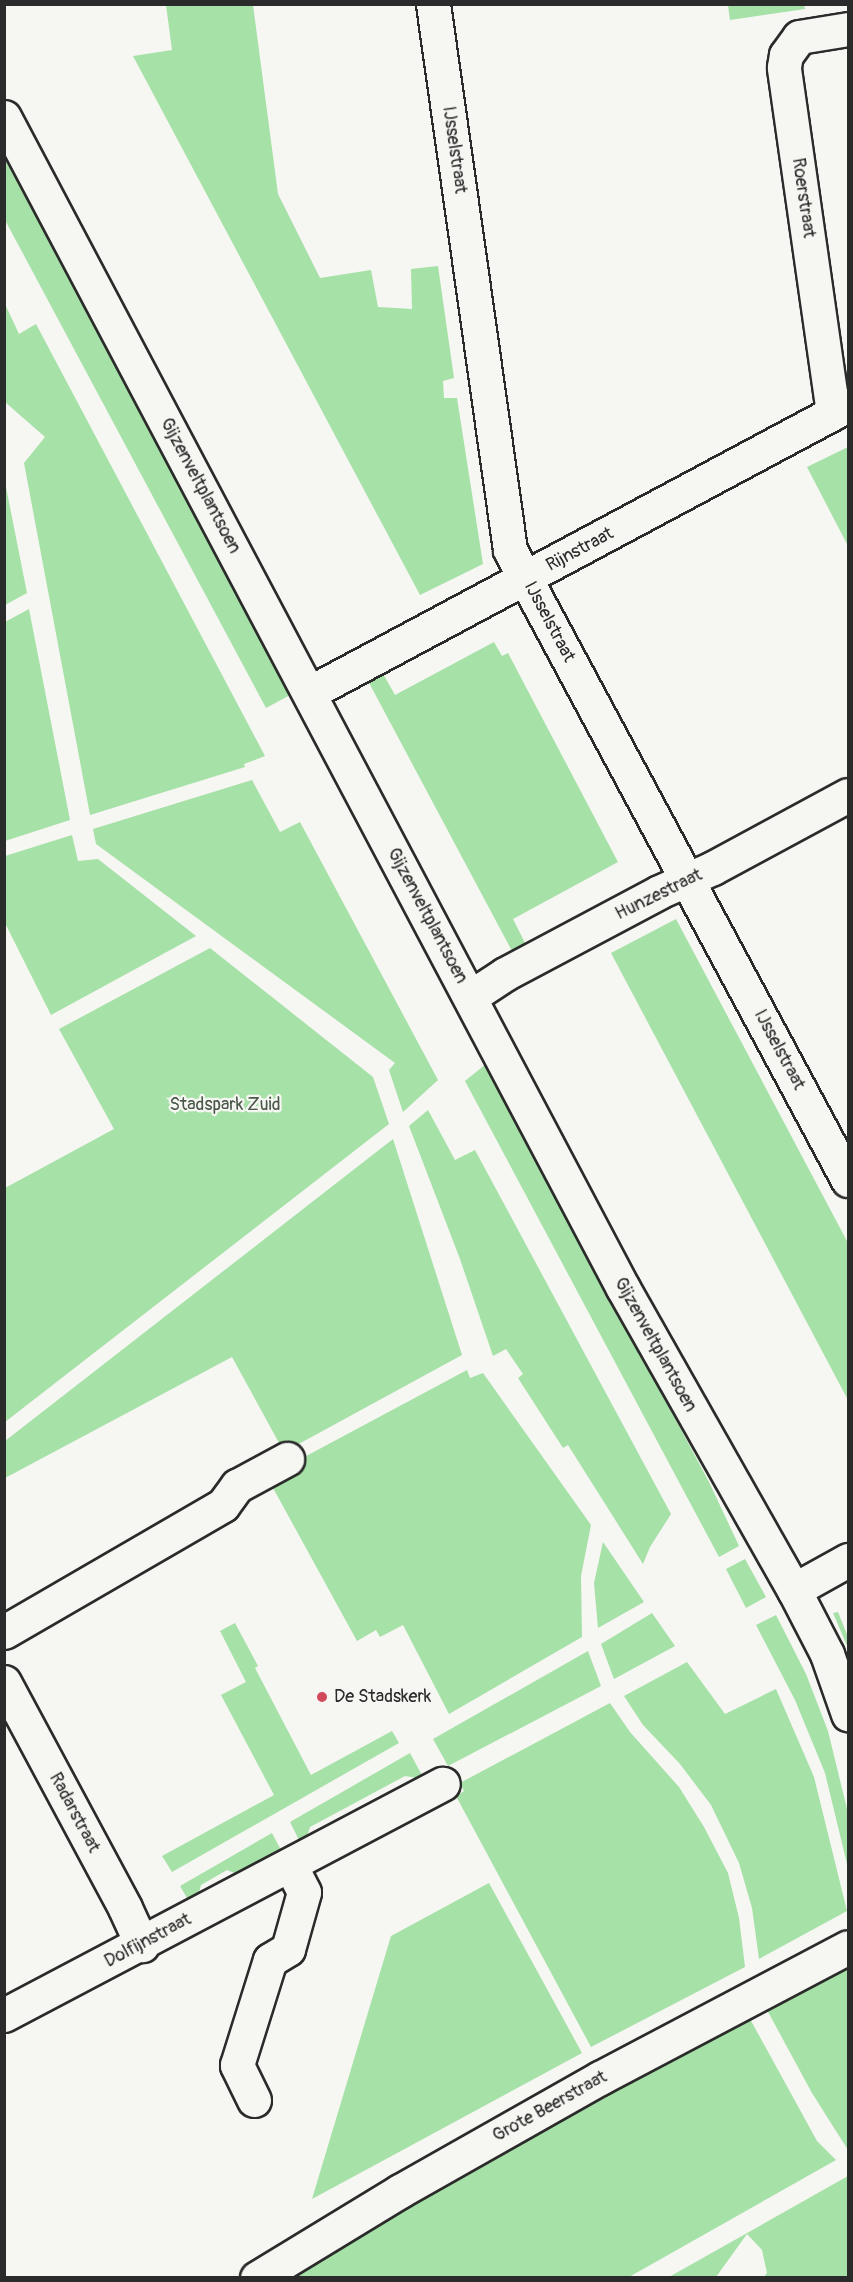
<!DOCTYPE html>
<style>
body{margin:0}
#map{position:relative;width:853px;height:2282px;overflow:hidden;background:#f6f6f2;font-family:Pangolin,sans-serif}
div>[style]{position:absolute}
.green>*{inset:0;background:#a6e1a7}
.roads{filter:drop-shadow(2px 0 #2b2b2b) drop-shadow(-2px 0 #2b2b2b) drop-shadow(0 2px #2b2b2b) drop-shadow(0 -2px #2b2b2b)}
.minor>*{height:33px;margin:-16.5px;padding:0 16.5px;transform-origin:16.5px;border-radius:16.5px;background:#f6f6f2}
.dots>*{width:16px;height:16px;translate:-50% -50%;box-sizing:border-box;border:3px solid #f6f6f2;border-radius:50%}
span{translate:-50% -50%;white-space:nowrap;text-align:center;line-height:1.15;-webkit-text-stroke:4.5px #f6f6f2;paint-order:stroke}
.street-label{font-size:18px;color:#2b2b2b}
.park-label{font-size:18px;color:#4a584a}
.poi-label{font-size:18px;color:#2b2b2b}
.left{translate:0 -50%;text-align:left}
.frame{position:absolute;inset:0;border:6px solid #2b2b2b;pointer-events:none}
</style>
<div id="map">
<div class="green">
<div style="clip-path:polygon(166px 5px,253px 5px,278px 194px,320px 278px,371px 270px,378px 307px,412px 309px,411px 269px,438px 266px,454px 378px,443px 381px,444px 398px,457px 398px,483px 564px,420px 595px,133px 56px,172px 50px)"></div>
<div style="clip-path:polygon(728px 5px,804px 5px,805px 9px,730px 20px)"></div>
<div style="clip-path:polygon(5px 159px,290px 695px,266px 708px,5px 220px)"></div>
<div style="clip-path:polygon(5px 304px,19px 334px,36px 324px,265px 756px,244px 764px,245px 767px,90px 815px,24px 463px,45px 437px,5px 402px)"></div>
<div style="clip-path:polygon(848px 447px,848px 546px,807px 467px)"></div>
<div style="clip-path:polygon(4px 477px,27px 593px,5px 605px,4px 605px)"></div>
<div style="clip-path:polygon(29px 609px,70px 820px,5px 841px,5px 622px)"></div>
<div style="clip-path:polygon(494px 642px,502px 656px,508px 653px,618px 862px,513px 919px,525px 943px,512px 951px,367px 679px,382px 672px,395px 695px)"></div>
<div style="clip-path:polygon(252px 780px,280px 832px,300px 822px,438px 1080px,403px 1112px,389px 1070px,395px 1063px,96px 844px,93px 829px)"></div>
<div style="clip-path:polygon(72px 835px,78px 861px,98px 859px,196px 936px,51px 1015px,5px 923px,5px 856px)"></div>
<div style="clip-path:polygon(676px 919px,848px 1243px,848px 1400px,611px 953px)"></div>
<div style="clip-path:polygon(210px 948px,373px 1077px,389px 1124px,5px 1422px,5px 1188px,114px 1129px,59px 1029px)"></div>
<div style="clip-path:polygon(486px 1064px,709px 1482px,739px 1546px,719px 1557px,465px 1081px)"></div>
<div style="clip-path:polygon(428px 1110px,455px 1160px,475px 1150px,671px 1514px,650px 1547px,643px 1564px,568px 1445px,563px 1448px,518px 1378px,523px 1374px,506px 1349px,493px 1356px,460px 1259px,409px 1126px)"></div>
<div style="clip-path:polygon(393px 1139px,462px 1355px,284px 1452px,232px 1357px,5px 1478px,5px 1441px)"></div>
<div style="clip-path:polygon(467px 1370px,470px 1378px,483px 1373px,591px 1525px,581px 1576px,582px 1637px,449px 1714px,403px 1625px,380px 1637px,376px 1630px,357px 1641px,267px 1477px)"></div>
<div style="clip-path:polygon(603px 1542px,644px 1602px,598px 1628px,594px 1583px)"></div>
<div style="clip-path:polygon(745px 1559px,766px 1597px,746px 1608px,726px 1569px)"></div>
<div style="clip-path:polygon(838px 1612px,848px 1637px,848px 1648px,833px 1613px)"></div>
<div style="clip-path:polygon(652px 1613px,675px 1646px,614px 1679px,601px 1644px)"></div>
<div style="clip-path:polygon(776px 1615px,806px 1674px,828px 1731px,848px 1813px,848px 1868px,825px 1773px,795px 1700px,756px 1625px)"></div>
<div style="clip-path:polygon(235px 1623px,258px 1666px,255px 1668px,311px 1775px,392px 1731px,399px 1743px,172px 1872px,162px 1856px,274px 1795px,221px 1695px,246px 1682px,220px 1631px)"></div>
<div style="clip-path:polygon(588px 1651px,601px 1686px,448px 1766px,433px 1739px)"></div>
<div style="clip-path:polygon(687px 1662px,725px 1714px,776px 1689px,814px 1777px,847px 1911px,759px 1959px,752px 1908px,739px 1863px,711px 1805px,680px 1764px,643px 1725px,624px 1696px)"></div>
<div style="clip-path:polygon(610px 1703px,630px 1732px,679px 1787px,704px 1827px,728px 1873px,739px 1918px,745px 1967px,591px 2047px,456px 1796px,464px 1791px,460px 1783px)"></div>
<div style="clip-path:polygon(410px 1753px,424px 1779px,405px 1776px,310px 1827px,305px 1842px,301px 1844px,290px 1822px)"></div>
<div style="clip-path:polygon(272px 1833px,283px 1854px,242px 1876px,227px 1870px,201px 1885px,197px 1900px,190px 1903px,180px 1886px)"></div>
<div style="clip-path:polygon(489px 1883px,582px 2053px,312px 2199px,391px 1936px)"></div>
<div style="clip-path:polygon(848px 1965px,848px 2150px,812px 2093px,767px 2010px)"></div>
<div style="clip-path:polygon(750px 2019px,817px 2141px,836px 2160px,629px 2277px,291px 2278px,378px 2220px,491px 2156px)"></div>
<div style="clip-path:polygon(848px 2176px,848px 2277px,764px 2277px,767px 2273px,762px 2250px,747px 2234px,716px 2277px,669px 2277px)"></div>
</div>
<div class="roads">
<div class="minor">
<div style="left:433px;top:4px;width:551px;rotate:81.97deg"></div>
<div style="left:510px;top:550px;width:715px;rotate:61.79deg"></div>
<div style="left:4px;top:117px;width:1325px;rotate:62.14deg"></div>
<div style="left:623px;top:1288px;width:347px;rotate:60.5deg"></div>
<div style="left:794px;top:1590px;width:72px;rotate:62.7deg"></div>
<div style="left:827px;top:1654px;width:64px;rotate:70.7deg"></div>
<div style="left:833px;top:413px;width:349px;rotate:-98.1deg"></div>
<div style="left:784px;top:67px;width:12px;rotate:-81deg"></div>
<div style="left:786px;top:55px;width:22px;rotate:-54deg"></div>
<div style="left:799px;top:37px;width:50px;rotate:-9.3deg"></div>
<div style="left:309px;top:693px;width:611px;rotate:-28.12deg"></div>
<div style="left:470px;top:997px;width:42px;rotate:-33.3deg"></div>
<div style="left:505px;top:974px;width:174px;rotate:-28deg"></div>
<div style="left:659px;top:892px;width:59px;rotate:-24deg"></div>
<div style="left:713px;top:868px;width:153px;rotate:-28.4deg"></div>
<div style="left:794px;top:1590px;width:62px;rotate:-29.1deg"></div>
<div style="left:4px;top:1632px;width:253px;rotate:-30.1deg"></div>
<div style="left:223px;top:1505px;width:24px;rotate:-54deg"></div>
<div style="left:237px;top:1486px;width:57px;rotate:-28.4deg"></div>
<div style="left:4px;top:1682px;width:256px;rotate:61.8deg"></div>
<div style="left:125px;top:1908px;width:41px;rotate:65.3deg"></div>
<div style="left:4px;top:2015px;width:496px;rotate:-27.8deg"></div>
<div style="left:254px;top:2100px;width:39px;rotate:-116deg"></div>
<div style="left:237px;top:2065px;width:110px;rotate:-72.6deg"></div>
<div style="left:270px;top:1960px;width:21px;rotate:-31deg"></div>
<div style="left:288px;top:1949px;width:59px;rotate:-74.3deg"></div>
<div style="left:304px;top:1892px;width:29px;rotate:-117deg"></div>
<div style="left:257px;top:2278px;width:167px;rotate:-31.3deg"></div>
<div style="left:400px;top:2191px;width:230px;rotate:-29.5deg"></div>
<div style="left:600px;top:2078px;width:280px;rotate:-27.8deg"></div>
</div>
</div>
<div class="dots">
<div style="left:322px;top:1697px;background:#d1495b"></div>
</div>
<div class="street-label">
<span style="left:454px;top:150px;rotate:82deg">IJsselstraat</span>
<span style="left:803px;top:198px;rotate:82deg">Roerstraat</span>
<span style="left:200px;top:486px;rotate:62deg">Gijzenveltplantsoen</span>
<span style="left:580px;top:550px;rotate:-28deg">Rijnstraat</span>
<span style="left:549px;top:622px;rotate:62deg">IJsselstraat</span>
<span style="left:659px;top:895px;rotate:-26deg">Hunzestraat</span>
<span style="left:427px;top:916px;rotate:62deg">Gijzenveltplantsoen</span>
<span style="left:779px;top:1050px;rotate:62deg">IJsselstraat</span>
<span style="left:655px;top:1345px;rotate:61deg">Gijzenveltplantsoen</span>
<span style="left:74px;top:1813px;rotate:62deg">Radarstraat</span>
<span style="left:148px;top:1941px;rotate:-28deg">Dolfijnstraat</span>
<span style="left:550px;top:2107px;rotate:-29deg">Grote Beerstraat</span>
</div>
<div class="park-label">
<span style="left:225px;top:1105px">Stadspark Zuid</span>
</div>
<div class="poi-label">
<span class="left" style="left:334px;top:1697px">De Stadskerk</span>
</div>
<div class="frame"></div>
</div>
